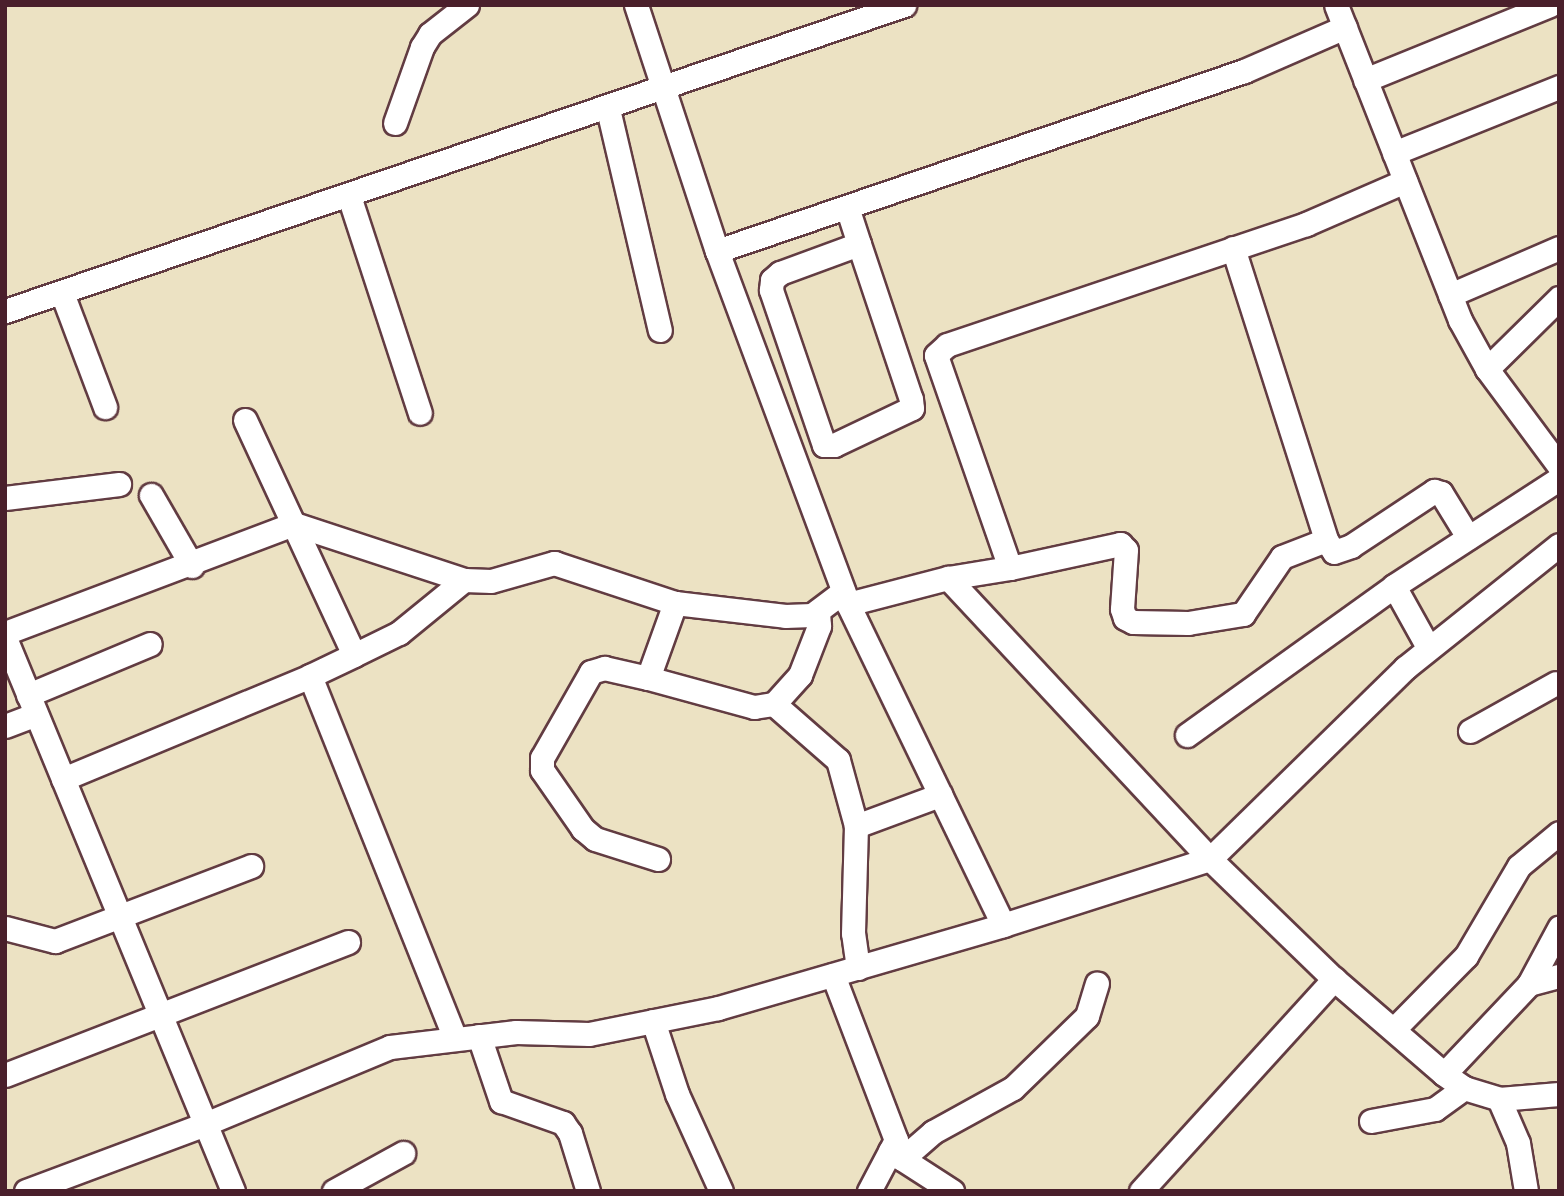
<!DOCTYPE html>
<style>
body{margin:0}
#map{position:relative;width:1564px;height:1196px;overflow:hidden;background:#ece2c3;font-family:Itim,sans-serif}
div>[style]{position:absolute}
.roads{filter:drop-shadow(2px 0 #623c42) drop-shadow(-2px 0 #623c42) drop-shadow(0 2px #623c42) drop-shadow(0 -2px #623c42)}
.minor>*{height:23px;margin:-11.5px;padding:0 11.5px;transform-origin:11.5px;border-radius:11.5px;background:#fff}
span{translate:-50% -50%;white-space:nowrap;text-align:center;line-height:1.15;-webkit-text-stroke:5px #f6f6f2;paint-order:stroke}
.frame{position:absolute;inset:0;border:7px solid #4a1f2b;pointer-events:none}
</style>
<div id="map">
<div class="roads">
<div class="minor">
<div style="left:636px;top:5px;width:259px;rotate:71.8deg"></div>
<div style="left:717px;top:251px;width:377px;rotate:69.6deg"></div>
<div style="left:848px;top:604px;width:356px;rotate:64.2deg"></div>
<div style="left:1003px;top:925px;width:217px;rotate:-17.7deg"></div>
<div style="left:1210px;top:859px;width:273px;rotate:-44.4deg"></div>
<div style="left:1405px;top:668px;width:197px;rotate:-38.6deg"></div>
<div style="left:1336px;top:5px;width:339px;rotate:68.5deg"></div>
<div style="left:1460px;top:320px;width:56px;rotate:61.1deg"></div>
<div style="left:1487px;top:369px;width:121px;rotate:53.4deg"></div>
<div style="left:1365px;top:80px;width:200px;rotate:-22.1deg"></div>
<div style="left:608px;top:109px;width:227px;rotate:76.8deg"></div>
<div style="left:395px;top:123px;width:81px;rotate:-70.4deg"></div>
<div style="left:422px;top:47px;width:15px;rotate:-58deg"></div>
<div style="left:430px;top:34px;width:47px;rotate:-38.1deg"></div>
<div style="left:1394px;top:153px;width:178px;rotate:-21.8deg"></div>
<div style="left:349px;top:196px;width:228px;rotate:71.9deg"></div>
<div style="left:847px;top:207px;width:39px;rotate:72deg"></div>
<div style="left:859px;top:244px;width:163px;rotate:71.5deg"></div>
<div style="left:911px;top:399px;width:9px;rotate:84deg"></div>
<div style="left:912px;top:408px;width:86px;rotate:154.6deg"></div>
<div style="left:834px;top:445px;width:10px;rotate:180deg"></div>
<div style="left:824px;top:445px;width:164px;rotate:-108.9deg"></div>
<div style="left:771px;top:290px;width:10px;rotate:-84deg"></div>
<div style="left:772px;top:280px;width:11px;rotate:-41deg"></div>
<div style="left:780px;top:273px;width:84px;rotate:-20.2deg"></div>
<div style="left:1233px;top:248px;width:306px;rotate:72.3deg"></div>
<div style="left:1326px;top:540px;width:14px;rotate:56deg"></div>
<div style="left:1334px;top:552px;width:18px;rotate:-19deg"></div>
<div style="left:1351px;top:546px;width:100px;rotate:-33.5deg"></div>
<div style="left:1434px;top:491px;width:7px;rotate:16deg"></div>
<div style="left:1441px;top:493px;width:52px;rotate:58.5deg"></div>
<div style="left:717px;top:251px;width:557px;rotate:-18.86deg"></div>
<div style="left:1244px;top:71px;width:110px;rotate:-23.5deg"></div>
<div style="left:62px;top:293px;width:122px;rotate:69.3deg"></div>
<div style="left:1450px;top:295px;width:119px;rotate:-23.3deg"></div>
<div style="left:5px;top:311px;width:950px;rotate:-18.8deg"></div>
<div style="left:1487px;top:369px;width:101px;rotate:-44.6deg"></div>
<div style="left:245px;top:420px;width:259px;rotate:65.1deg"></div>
<div style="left:354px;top:655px;width:49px;rotate:154.5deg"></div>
<div style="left:151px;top:495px;width:82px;rotate:60deg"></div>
<div style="left:5px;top:498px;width:115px;rotate:-7deg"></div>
<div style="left:1010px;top:568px;width:113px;rotate:-12.3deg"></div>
<div style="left:1120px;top:544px;width:8px;rotate:45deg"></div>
<div style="left:1126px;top:550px;width:59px;rotate:93.9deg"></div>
<div style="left:1122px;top:609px;width:9px;rotate:72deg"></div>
<div style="left:1125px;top:618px;width:9px;rotate:27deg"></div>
<div style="left:1133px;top:622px;width:55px;rotate:1deg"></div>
<div style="left:1188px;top:623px;width:56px;rotate:-9.3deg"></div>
<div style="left:1243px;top:614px;width:69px;rotate:-55.6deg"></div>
<div style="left:1282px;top:557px;width:47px;rotate:-21.1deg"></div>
<div style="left:948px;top:578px;width:63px;rotate:-9.2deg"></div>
<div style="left:1010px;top:568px;width:225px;rotate:-109.2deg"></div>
<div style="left:936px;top:355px;width:15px;rotate:-42deg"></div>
<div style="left:947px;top:345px;width:379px;rotate:-18.6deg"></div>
<div style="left:1306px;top:224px;width:108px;rotate:-23.5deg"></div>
<div style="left:1394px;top:586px;width:70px;rotate:60.9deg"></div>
<div style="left:848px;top:604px;width:103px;rotate:-14.6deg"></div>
<div style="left:948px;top:578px;width:384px;rotate:47deg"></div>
<div style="left:1210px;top:859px;width:173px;rotate:44.1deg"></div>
<div style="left:1334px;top:979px;width:145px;rotate:40.8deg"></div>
<div style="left:1444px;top:1074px;width:24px;rotate:35deg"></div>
<div style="left:1464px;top:1088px;width:37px;rotate:17deg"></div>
<div style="left:1499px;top:1099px;width:60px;rotate:-4.8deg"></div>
<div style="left:5px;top:633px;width:309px;rotate:-20.7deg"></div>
<div style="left:294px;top:524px;width:179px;rotate:18.2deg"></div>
<div style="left:464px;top:580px;width:27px;rotate:2deg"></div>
<div style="left:491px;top:581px;width:66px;rotate:-15.9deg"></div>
<div style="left:554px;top:563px;width:127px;rotate:18.3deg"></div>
<div style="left:675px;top:603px;width:111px;rotate:6.7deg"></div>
<div style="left:785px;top:616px;width:27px;rotate:-2deg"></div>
<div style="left:812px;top:615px;width:39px;rotate:-37deg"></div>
<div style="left:5px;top:638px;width:598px;rotate:67.59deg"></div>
<div style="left:354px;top:655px;width:50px;rotate:-26.1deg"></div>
<div style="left:399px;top:633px;width:84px;rotate:-39.2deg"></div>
<div style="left:648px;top:678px;width:110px;rotate:15.3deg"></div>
<div style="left:754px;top:707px;width:20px;rotate:-9deg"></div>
<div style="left:774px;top:704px;width:39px;rotate:-48deg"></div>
<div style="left:800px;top:675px;width:53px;rotate:-68.8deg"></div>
<div style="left:819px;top:626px;width:15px;rotate:-94deg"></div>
<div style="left:28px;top:695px;width:132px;rotate:-22.7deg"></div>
<div style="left:774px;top:704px;width:85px;rotate:41.2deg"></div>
<div style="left:838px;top:760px;width:68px;rotate:74.7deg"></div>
<div style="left:5px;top:726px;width:33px;rotate:-21deg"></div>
<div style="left:1470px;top:731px;width:98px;rotate:-29.2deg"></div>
<div style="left:1187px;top:735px;width:255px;rotate:-35.7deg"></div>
<div style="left:1394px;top:586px;width:197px;rotate:-33deg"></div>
<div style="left:63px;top:779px;width:268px;rotate:-22.6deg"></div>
<div style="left:310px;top:676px;width:390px;rotate:68.2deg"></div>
<div style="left:658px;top:859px;width:66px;rotate:-162.4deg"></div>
<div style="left:595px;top:839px;width:16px;rotate:-140deg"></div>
<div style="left:583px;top:829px;width:72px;rotate:-124.8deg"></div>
<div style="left:542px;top:770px;width:12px;rotate:-90deg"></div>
<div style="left:542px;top:758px;width:99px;rotate:-60.3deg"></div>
<div style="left:591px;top:672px;width:14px;rotate:-17deg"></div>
<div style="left:604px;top:668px;width:45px;rotate:12.8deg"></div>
<div style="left:648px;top:678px;width:80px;rotate:-70.2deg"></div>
<div style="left:5px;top:928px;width:52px;rotate:14.6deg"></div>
<div style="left:55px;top:941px;width:210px;rotate:-20.9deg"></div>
<div style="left:858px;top:968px;width:35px;rotate:-98deg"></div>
<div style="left:853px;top:933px;width:107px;rotate:-88.4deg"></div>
<div style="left:856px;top:826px;width:90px;rotate:-20.3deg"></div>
<div style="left:833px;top:975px;width:177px;rotate:69.1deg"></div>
<div style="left:896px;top:1140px;width:58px;rotate:117.9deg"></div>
<div style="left:1529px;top:984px;width:64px;rotate:-61.8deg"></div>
<div style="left:653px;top:1021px;width:77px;rotate:71.8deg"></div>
<div style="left:677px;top:1094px;width:107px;rotate:65.6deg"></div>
<div style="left:1394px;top:1029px;width:103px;rotate:-45.4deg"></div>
<div style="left:1466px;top:956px;width:104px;rotate:-59.5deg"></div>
<div style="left:1519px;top:866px;width:52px;rotate:-39.5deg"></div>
<div style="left:479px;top:1036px;width:69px;rotate:71.3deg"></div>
<div style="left:501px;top:1101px;width:66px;rotate:19.5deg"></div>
<div style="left:563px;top:1123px;width:12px;rotate:55deg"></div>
<div style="left:570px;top:1133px;width:61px;rotate:72.8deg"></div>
<div style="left:1444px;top:1074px;width:124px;rotate:-46.6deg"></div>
<div style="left:1529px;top:984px;width:31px;rotate:-15deg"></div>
<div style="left:5px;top:1075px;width:368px;rotate:-21.2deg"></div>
<div style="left:1499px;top:1099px;width:48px;rotate:66.6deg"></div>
<div style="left:1518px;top:1143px;width:49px;rotate:80.5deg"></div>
<div style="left:1371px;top:1121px;width:65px;rotate:-10.6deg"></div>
<div style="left:1435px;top:1109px;width:36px;rotate:-36deg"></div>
<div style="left:890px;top:1151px;width:74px;rotate:32.8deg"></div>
<div style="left:902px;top:1159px;width:41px;rotate:-41.1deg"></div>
<div style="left:933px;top:1132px;width:91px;rotate:-28.8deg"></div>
<div style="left:1013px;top:1088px;width:103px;rotate:-44.2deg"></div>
<div style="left:1087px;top:1016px;width:34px;rotate:-73deg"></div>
<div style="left:26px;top:1191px;width:191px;rotate:-20.5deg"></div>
<div style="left:205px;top:1124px;width:200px;rotate:-22.6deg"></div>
<div style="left:390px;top:1047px;width:127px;rotate:-6.8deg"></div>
<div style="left:516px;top:1032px;width:73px;rotate:1.6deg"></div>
<div style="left:589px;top:1034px;width:132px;rotate:-11.4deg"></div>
<div style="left:718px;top:1008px;width:297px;rotate:-16.2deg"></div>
<div style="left:334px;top:1191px;width:79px;rotate:-28.8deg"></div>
<div style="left:1141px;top:1191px;width:287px;rotate:-47.7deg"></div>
</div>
</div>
<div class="frame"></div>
</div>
